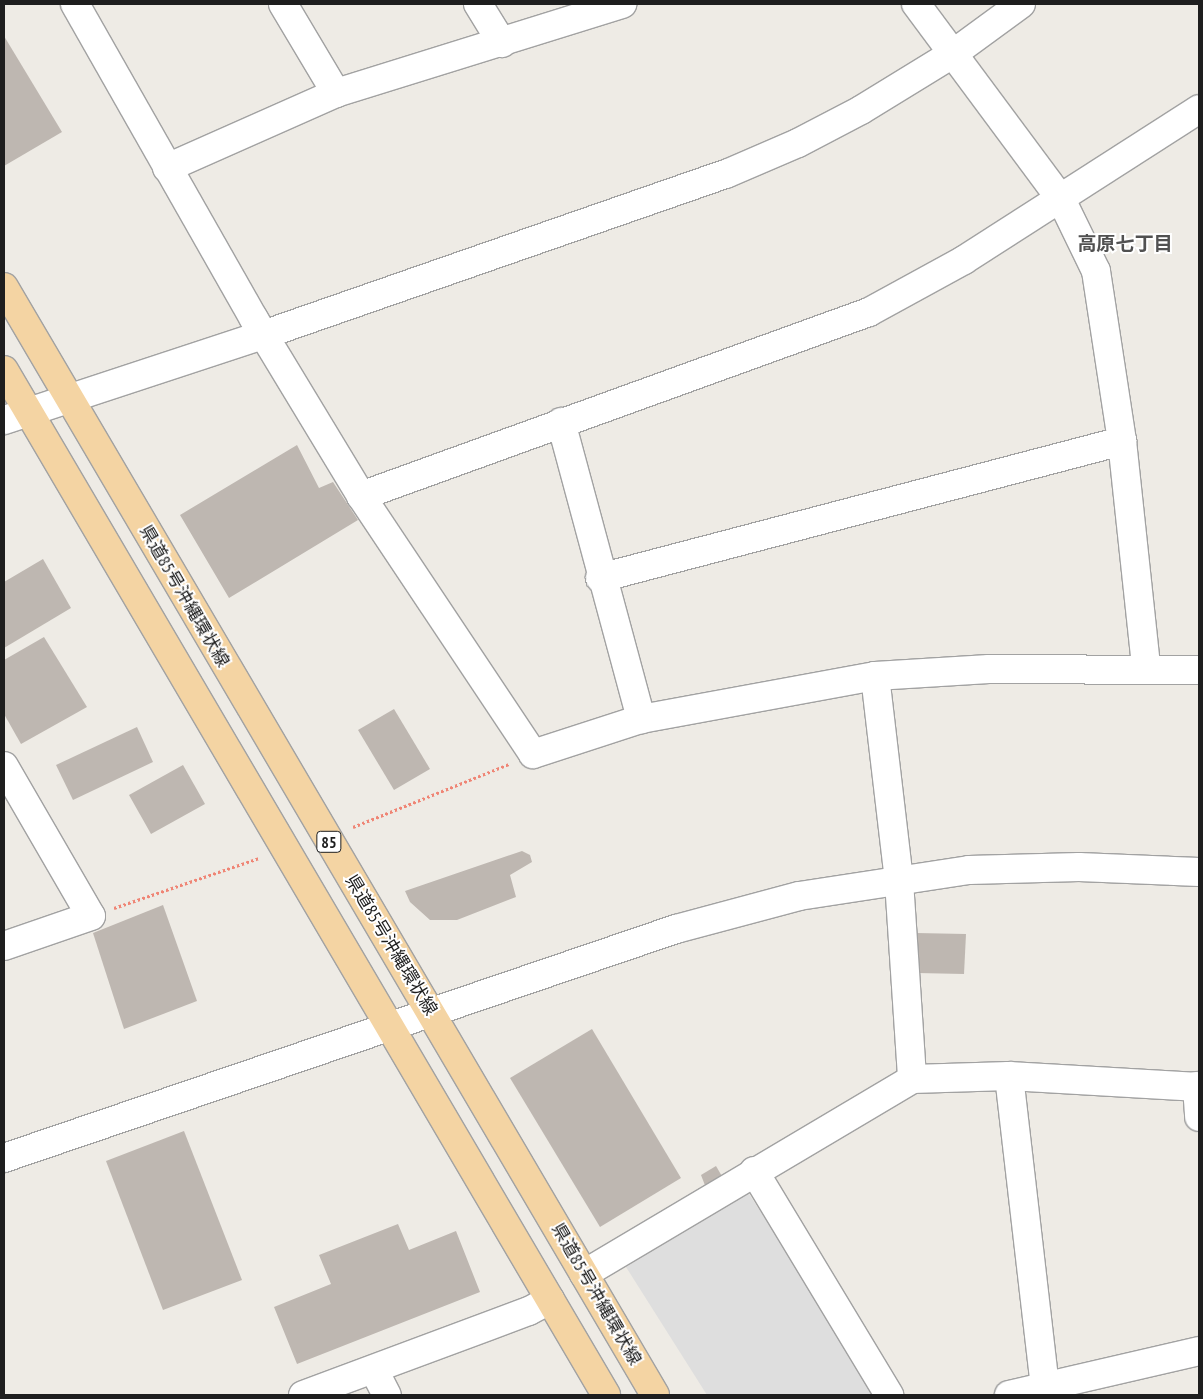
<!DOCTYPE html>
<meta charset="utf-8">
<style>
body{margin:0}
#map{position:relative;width:1203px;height:1399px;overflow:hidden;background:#eeebe5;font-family:"PT Sans Narrow","Noto Sans JP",sans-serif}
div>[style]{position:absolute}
.parking>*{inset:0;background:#dedede}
.building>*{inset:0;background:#beb7b1}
.path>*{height:3px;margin-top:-1.5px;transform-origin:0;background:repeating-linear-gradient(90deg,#ef8575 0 2.5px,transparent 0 5px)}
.roads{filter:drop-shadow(1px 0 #a2a2a2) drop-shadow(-1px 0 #a2a2a2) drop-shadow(0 1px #a2a2a2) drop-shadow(0 -1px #a2a2a2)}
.minor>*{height:28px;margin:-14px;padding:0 14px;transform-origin:14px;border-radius:14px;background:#fff}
.major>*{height:28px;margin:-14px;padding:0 14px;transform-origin:14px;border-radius:14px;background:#f4d4a3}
span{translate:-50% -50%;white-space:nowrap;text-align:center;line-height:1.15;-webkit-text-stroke:4px #fff;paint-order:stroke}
.shield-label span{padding:1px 4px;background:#fff;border:1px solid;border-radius:4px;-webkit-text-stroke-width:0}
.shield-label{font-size:16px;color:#1e1e1e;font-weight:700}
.street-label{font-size:18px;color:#1e1e1e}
.neighbourhood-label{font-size:19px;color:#515151;font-weight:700}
.frame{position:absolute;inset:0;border:5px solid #1e1e1e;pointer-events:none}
</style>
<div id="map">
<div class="parking">
<div style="clip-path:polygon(747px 1191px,882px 1395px,707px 1395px,626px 1267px)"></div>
</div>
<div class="building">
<div style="clip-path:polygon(4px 36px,62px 132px,4px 166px)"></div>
<div style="clip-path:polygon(297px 445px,319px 488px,333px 482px,358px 520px,229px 598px,180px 515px)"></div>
<div style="clip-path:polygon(43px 559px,71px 608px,4px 648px,4px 582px)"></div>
<div style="clip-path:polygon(44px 637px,87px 707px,21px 744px,4px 714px,4px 660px)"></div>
<div style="clip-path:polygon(394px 709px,430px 769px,394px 790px,358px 730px)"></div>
<div style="clip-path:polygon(137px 727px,153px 762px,73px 800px,56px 765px)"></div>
<div style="clip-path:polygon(183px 765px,205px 804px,151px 834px,129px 795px)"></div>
<div style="clip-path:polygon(522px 851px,530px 855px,532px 862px,510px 875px,516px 897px,457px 920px,430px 920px,410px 902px,405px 891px)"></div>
<div style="clip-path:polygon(163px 905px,197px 1001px,124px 1029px,93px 933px)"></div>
<div style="clip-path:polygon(916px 933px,966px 934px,964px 974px,917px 973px)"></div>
<div style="clip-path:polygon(592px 1029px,681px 1178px,600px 1227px,510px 1078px)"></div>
<div style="clip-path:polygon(184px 1131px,242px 1280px,163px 1310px,106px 1161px)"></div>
<div style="clip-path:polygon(716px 1166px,723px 1178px,706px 1188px,701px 1175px)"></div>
<div style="clip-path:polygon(398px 1224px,409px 1250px,456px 1231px,480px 1292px,297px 1364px,274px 1307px,331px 1284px,319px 1255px)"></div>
</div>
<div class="path">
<div style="left:353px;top:827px;width:168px;rotate:-22deg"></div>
<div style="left:114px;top:908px;width:153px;rotate:-19deg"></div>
</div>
<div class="roads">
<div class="minor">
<div style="left:75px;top:4px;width:362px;rotate:60.4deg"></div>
<div style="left:254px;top:319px;width:207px;rotate:58.8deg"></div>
<div style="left:361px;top:496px;width:310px;rotate:56.3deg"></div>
<div style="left:533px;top:754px;width:114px;rotate:-18deg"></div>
<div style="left:641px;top:719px;width:238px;rotate:-10.4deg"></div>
<div style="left:875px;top:676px;width:114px;rotate:-3.5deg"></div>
<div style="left:989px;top:669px;width:210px;rotate:0.3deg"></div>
<div style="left:283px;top:4px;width:104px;rotate:59.2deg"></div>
<div style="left:478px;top:4px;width:46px;rotate:58.4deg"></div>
<div style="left:916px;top:4px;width:243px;rotate:53.4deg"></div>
<div style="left:1061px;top:199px;width:80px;rotate:64.1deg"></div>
<div style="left:1096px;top:271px;width:172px;rotate:81.3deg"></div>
<div style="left:1122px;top:441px;width:227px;rotate:83.9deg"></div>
<div style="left:167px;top:168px;width:185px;rotate:-23.9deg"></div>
<div style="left:336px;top:93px;width:300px;rotate:-17.3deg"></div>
<div style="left:4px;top:420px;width:273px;rotate:-18.2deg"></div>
<div style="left:263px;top:335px;width:490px;rotate:-19.2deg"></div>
<div style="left:726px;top:174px;width:78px;rotate:-23.3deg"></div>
<div style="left:798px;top:143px;width:71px;rotate:-27.6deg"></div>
<div style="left:861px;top:110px;width:109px;rotate:-31.5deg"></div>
<div style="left:954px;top:53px;width:83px;rotate:-36.2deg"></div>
<div style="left:561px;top:422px;width:308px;rotate:74.9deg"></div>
<div style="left:361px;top:496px;width:540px;rotate:-19.91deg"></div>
<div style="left:869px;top:312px;width:108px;rotate:-28.7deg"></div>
<div style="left:964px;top:260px;width:279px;rotate:-32.7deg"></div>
<div style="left:600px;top:578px;width:540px;rotate:-14.71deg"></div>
<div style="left:875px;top:676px;width:206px;rotate:83.3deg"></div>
<div style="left:899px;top:881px;width:198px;rotate:86.2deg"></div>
<div style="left:4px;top:766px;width:173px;rotate:59.9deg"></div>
<div style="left:91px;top:916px;width:92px;rotate:161deg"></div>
<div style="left:1009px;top:1076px;width:312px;rotate:83.4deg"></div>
<div style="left:1197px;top:1086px;width:31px;rotate:86deg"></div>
<div style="left:4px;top:1158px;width:710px;rotate:-18.82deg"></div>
<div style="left:676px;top:929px;width:127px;rotate:-15deg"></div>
<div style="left:799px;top:896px;width:172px;rotate:-8.7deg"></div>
<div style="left:969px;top:870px;width:110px;rotate:-1.6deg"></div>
<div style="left:1079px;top:867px;width:120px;rotate:2.4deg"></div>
<div style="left:754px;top:1171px;width:262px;rotate:58.9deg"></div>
<div style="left:584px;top:1274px;width:382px;rotate:-30.7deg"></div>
<div style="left:912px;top:1079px;width:97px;rotate:-1.8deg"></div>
<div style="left:1009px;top:1076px;width:190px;rotate:3.3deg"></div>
<div style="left:374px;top:1370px;width:28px;rotate:63deg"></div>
<div style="left:303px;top:1395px;width:241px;rotate:-20.4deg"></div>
<div style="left:529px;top:1311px;width:24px;rotate:-28deg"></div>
<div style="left:1009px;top:1395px;width:195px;rotate:-13deg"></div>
</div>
<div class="major">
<div style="left:4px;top:287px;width:1285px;rotate:59.56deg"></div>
<div style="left:4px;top:370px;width:1189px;rotate:59.57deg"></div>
</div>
</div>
<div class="shield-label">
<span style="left:329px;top:842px">85</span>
</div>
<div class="street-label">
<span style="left:184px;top:596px;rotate:60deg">県道85号沖縄環状線</span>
<span style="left:391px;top:945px;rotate:59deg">県道85号沖縄環状線</span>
<span style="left:596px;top:1294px;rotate:60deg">県道85号沖縄環状線</span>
</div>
<div class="neighbourhood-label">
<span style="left:1125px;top:244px">高原七丁目</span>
</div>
<div class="frame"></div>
</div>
